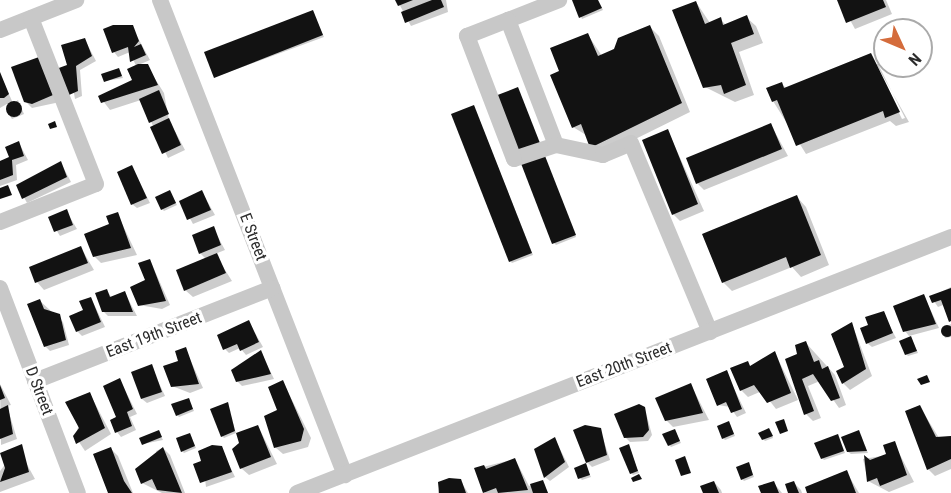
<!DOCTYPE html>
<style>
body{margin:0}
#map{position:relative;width:951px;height:493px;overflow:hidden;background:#fff;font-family:"Roboto Condensed",sans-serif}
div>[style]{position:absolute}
.shadow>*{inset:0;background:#0003}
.building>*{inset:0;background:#121212}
.round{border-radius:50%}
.minor>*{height:16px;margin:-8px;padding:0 8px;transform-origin:8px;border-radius:8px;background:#c8c8c8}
span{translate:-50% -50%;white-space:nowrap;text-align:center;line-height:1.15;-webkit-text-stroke:6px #fff;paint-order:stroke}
.street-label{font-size:16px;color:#2b2b2b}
.north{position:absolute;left:873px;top:18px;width:60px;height:60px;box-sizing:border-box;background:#fff;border:2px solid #aaa;border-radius:50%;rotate:134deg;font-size:16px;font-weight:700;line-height:24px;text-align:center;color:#2b2b2b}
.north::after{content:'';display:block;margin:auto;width:21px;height:27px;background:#d46c3c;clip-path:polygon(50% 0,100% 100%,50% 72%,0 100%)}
</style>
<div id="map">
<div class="shadow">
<div style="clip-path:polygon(397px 0,446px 0,448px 12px,411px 26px)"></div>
<div style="clip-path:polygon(573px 0,598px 0,603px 10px,582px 19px)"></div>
<div style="clip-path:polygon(839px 0,886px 0,892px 14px,855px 29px)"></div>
<div style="clip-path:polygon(696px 2px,710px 23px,720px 19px,726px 25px,746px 17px,756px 26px,763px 43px,739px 52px,754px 95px,735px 102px,705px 87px)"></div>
<div style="clip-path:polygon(312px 11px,324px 37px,215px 77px)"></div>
<div style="clip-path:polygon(132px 27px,150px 60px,136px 66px,130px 52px,118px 57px,114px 52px)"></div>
<div style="clip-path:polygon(650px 27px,659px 36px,690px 112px,601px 156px,586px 135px,573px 127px,561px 72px,588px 35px,602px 56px)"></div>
<div style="clip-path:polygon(85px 40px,96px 61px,80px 70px,82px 96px,75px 99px,69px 66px)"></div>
<div style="clip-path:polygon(evenodd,871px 55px,909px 122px,896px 126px,890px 121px,806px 154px,773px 101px,781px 83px,787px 89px,871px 55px,875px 64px,878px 64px,905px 118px,902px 119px,875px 64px)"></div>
<div style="clip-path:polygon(38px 59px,60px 102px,32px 108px,25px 101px)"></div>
<div style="clip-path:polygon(147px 66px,164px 93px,169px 120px,185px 150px,168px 158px,141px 100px,110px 110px,100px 97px,134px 81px)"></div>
<div style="clip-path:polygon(120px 71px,123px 78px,105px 81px)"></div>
<div style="clip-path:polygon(0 74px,12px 101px,0 108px)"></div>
<div style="clip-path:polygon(518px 89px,576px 237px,556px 245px,554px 243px)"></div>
<div style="clip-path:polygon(18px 100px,24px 114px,12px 119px,6px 109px)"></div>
<div style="clip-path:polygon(474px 107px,533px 255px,512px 263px,510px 261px)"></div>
<div style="clip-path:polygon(771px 125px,788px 156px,704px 190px,697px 183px)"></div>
<div style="clip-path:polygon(668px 131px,704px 211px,680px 221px,673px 214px)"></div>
<div style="clip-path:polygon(19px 143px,28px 160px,16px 165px,17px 180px,0 186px,0 161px,11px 158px)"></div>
<div style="clip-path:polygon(61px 163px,71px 182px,27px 203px,18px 186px)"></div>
<div style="clip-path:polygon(132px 167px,150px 203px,137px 208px,132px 204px)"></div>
<div style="clip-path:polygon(202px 192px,215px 215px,193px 224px,181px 202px)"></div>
<div style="clip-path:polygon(171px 194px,177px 205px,164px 211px,162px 209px)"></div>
<div style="clip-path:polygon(797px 197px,806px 207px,829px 265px,801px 277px,792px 267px,732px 291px,723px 282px)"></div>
<div style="clip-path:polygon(66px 211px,77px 229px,60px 236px,49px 218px)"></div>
<div style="clip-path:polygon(117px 213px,137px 255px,101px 263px,94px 256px)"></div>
<div style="clip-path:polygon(213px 228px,225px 250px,215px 254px,232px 281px,193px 297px,185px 290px,206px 259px,200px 253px)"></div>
<div style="clip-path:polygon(81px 248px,94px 270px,44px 290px,37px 282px,31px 267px)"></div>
<div style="clip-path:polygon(150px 260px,170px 305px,162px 309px,139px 305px)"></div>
<div style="clip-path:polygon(951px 287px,951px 322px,943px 305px,938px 307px,931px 297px)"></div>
<div style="clip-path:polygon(107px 291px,112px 298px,125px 293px,137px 316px,108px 316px,103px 311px)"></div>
<div style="clip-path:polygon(924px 296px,939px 328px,909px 336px,905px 331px)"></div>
<div style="clip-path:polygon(91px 298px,105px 327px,82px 336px,77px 331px)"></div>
<div style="clip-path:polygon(40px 301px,63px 322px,69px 345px,50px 351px,45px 346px)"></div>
<div style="clip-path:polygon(883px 313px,896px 338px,872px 347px,867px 343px,870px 326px)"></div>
<div style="clip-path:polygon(249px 322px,263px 347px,246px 355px,240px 348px,229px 353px,225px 349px)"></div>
<div style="clip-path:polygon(852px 324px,872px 376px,850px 390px,843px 383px)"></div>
<div style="clip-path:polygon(951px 324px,951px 337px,945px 338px,943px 328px)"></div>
<div style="clip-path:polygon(911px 338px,918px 353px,908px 356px,906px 354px)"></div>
<div style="clip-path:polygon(806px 343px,835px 375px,846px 405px,839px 408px,820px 381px,808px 386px,821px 418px,813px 421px,806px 414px,799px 354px)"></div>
<div style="clip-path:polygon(185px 348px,203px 388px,190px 393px,172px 386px)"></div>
<div style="clip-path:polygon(261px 352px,274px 379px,242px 386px,237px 381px)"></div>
<div style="clip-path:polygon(775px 353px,798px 400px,776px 409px,762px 391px,748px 397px,741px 390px,747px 363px,751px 367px)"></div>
<div style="clip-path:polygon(151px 366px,165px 396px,147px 403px,142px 399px)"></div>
<div style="clip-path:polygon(726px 372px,746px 413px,737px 417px,730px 407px,718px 405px)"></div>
<div style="clip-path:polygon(120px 380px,137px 414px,130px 417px,136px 430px,121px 437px,117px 432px)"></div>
<div style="clip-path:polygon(283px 382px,311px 438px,308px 447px,283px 454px,275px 447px)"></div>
<div style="clip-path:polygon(0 384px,11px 405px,7px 406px,17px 439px,1px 445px)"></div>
<div style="clip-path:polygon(691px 385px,709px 420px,673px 427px,666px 420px)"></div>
<div style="clip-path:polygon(90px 394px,111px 434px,85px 451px,75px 436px)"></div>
<div style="clip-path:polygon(189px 400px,194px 411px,179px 417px,177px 415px)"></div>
<div style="clip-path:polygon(227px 403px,236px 433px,224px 438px,222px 436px)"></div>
<div style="clip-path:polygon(920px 407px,939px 438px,951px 436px,951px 469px,935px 476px,928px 469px)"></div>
<div style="clip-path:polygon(645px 409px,652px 435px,648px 441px,630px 442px,626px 438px)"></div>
<div style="clip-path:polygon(730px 425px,735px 436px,725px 440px,723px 438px)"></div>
<div style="clip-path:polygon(258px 426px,277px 464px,249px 475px,241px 468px)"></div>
<div style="clip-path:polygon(600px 429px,610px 460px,592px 467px,587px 462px)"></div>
<div style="clip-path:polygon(771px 432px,773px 438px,765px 441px,763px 439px)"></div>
<div style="clip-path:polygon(676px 433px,681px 443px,671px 447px,669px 445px)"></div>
<div style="clip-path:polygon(160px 434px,163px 440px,143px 444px)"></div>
<div style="clip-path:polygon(190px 434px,196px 448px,184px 453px,182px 451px)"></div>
<div style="clip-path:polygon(860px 434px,868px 453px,851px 454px,848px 452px)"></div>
<div style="clip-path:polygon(838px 436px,845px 453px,824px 460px,822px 458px)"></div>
<div style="clip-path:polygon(555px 439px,569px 467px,550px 481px,545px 477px)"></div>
<div style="clip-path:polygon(894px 443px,914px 482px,889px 492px,868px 481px,863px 459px,888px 455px)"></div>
<div style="clip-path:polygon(628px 446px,639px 473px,633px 475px,631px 473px)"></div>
<div style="clip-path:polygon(18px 448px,35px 479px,0 492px,0 471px)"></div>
<div style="clip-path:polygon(163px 448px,170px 455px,185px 493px,162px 493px,142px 483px,158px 456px,156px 451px)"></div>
<div style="clip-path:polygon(221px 448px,235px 477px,206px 487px,203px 462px)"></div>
<div style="clip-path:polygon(111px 449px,118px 456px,133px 493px,110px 493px)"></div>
<div style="clip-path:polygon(515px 459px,529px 486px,542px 481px,548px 493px,485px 493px,475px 469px)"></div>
<div style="clip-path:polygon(585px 465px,591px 477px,582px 480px,580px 478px)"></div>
<div style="clip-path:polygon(750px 466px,754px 477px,744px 481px,742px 479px)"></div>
<div style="clip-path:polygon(846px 471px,859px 493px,809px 493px)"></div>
<div style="clip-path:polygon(460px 480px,468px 493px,438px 493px,440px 483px)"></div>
<div style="clip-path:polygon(714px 482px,721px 490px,722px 493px,706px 493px)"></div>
<div style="clip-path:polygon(773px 482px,782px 493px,762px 493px)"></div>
<div style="clip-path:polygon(794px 483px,801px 490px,802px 493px,790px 493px)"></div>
</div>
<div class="building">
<div style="clip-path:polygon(395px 0,413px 0,398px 6px)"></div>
<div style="clip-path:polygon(432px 0,441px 0,444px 7px,405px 23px,401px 12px)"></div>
<div style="clip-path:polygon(572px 0,598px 0,602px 8px,579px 18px)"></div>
<div style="clip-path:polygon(837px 0,883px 0,886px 7px,846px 23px)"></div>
<div style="clip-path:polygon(696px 1px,705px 24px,721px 17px,723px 25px,747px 15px,754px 34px,731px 43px,746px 85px,724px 94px,721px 85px,703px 88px,672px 10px)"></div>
<div style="clip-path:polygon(313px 10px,323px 35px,214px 78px,204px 52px)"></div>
<div style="clip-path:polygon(113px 25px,133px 25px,139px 41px,134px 47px,141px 44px,146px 55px,130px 62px,128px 47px,112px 53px,103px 29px)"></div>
<div style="clip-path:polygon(650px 25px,682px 103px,590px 148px,581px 124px,572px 128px,550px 75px,559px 71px,550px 48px,588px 33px,598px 56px,614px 49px,618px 38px)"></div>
<div style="clip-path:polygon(85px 38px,92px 56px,76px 66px,78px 91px,69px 95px,56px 69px,67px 65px,61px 45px)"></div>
<div style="clip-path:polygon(871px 53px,900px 112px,885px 118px,883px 111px,796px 146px,777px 100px,772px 102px,766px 88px,782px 82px,784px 88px)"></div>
<div style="clip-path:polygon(39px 57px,53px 95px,32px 104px,24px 102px,11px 67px)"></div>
<div style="clip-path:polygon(138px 64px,148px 64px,158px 85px,101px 103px,98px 96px,132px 80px,127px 69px)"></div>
<div style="clip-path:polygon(119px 68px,122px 76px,104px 82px,101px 74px)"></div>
<div style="clip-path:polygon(0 72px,9px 94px,4px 98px,0 98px)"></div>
<div style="clip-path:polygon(518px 87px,576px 235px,552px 244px,495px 96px)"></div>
<div style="clip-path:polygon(159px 90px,169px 114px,149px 123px,139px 99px)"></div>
<div class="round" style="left:6px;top:101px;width:16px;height:16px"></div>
<div style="clip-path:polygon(474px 105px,532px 253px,509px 262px,451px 114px)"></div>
<div style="clip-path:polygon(169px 118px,181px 145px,162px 154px,150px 127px)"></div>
<div style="clip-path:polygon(55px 121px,57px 127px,50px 129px,48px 124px)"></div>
<div style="clip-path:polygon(771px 123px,782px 149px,696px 184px,686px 158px)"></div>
<div style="clip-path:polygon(668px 129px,698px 204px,672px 215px,642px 140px)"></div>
<div style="clip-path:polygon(19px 141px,24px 156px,12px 160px,13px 175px,0 180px,0 161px,9px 157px,5px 147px)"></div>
<div style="clip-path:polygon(61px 161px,67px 177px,22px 199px,16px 185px)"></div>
<div style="clip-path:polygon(132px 165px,147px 198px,131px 205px,117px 172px)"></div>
<div style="clip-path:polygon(8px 185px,12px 195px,0 199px,0 188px)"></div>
<div style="clip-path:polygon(170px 190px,176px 203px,161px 210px,155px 197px)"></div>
<div style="clip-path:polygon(202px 190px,211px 210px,187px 220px,179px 201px)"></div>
<div style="clip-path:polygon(797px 195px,821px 255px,790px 268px,786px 257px,722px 283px,702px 234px)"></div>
<div style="clip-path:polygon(67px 209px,73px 225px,54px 232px,48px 217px)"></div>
<div style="clip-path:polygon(118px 212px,131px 248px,93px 257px,84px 234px,109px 224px,106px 216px)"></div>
<div style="clip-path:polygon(214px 226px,221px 245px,199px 254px,192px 235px)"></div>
<div style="clip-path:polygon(81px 246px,88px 263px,35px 283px,29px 267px)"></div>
<div style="clip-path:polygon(217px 253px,226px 273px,184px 291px,176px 270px)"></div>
<div style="clip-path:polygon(150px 259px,166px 301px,138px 306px,130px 287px,145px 280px,138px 263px)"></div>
<div style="clip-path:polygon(951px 288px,951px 321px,949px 322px,941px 300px,932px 303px,929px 296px)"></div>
<div style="clip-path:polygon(107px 289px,110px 297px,125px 291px,133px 312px,102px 312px,95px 293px)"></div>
<div style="clip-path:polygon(924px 294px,936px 324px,903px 332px,893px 306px)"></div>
<div style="clip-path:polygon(91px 297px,101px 322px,76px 332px,69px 316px,83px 310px,79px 301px)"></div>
<div style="clip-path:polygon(40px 299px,44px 309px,60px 314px,66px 340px,44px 347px,27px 304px)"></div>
<div style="clip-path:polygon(884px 311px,893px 333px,866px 344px,860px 328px,868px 325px,865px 317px)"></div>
<div style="clip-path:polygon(249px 320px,259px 342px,240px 351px,237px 344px,223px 350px,217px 335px)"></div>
<div style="clip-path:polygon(852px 322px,866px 369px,842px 384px,836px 371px,844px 367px,831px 334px)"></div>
<div class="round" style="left:941px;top:325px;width:12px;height:12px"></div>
<div style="clip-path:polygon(911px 336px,917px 351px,905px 355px,899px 341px)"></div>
<div style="clip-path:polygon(806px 341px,814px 362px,819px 360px,822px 369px,828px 366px,840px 398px,831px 401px,813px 374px,802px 379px,814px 411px,804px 415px,785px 359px,797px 354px,795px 345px)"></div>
<div style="clip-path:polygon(186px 347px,199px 384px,171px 387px,163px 366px,178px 361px,175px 351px)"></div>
<div style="clip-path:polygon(261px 350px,271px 374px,236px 382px,231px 370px)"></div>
<div style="clip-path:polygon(775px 351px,791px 393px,767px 403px,754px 385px,740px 391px,730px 368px,748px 361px,750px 366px)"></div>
<div style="clip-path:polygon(152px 364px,162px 392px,141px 399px,131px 372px)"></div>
<div style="clip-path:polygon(727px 370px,742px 409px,731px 413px,726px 402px,717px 406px,706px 379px)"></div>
<div style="clip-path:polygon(927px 375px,930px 382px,921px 385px,917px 379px)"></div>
<div style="clip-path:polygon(120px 378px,133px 409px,127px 412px,132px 426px,115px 433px,110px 420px,116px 417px,103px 386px)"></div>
<div style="clip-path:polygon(283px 380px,304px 429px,301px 441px,274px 448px,264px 416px,277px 410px,268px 387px)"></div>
<div style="clip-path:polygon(691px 383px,703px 413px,665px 421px,655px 398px)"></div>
<div style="clip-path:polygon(0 385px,5px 398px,0 400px)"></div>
<div style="clip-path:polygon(90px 392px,105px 428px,76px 444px,73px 436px,79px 428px,65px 402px)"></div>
<div style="clip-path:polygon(189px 398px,193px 409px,176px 416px,171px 404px)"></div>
<div style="clip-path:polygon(228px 402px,235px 431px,221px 437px,210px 409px)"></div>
<div style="clip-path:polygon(639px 404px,645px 407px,649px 430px,643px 437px,624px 438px,614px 414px)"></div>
<div style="clip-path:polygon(8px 405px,13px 434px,0 439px,0 409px)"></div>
<div style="clip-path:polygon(920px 405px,936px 437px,951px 436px,951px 459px,927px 470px,905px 411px)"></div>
<div style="clip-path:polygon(784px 419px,788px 431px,780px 434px,775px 422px)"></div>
<div style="clip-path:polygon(729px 421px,734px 434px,722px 439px,717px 426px)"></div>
<div style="clip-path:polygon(258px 425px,271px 457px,240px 469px,232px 449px,239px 443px,236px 433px)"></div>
<div style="clip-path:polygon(585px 425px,601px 428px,607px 455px,586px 463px,573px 430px)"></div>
<div style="clip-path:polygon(769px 428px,773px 436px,762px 440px,758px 433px)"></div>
<div style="clip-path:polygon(675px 429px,680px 441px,668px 446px,662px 434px)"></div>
<div style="clip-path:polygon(159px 430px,162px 437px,142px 445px,139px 438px)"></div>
<div style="clip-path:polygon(859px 430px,867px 451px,847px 452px,841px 437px)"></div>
<div style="clip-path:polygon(190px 433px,195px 446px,181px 452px,176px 438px)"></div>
<div style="clip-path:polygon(838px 434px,844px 451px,821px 459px,814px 443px)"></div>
<div style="clip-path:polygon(555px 437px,565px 462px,544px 478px,534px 449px)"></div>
<div style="clip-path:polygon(895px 441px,907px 475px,880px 486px,877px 478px,867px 482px,864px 455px,870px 460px,886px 454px,883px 445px)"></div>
<div style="clip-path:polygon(22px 444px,29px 472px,0 482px,5px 468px,0 453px)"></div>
<div style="clip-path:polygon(629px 444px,638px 471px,630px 474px,619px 448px)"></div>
<div style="clip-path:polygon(212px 445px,222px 446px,232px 472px,200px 483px,193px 464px,201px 461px,198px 451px)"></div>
<div style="clip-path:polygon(111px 447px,124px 481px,132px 493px,108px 493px,93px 454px)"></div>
<div style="clip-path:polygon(163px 447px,182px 493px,157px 490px,152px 479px,141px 484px,135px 469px)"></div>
<div style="clip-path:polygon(685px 456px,691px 473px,681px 476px,675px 460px)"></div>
<div style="clip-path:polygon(515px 458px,528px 490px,498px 493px,496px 488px,483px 493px,474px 468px,484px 465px,486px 469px)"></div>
<div style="clip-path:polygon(749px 462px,753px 475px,741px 480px,736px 467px)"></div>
<div style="clip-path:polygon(586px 463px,590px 475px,578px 479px,574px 468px)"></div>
<div style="clip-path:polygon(847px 470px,856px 493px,807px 493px,805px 487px)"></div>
<div style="clip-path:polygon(639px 474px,642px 479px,633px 482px,631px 478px)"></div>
<div style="clip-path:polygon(449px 478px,461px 479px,466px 493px,439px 493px,438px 482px)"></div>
<div style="clip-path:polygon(543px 480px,548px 493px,533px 493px,530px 484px)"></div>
<div style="clip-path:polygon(714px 481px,719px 493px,703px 493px,700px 486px)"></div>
<div style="clip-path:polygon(774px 481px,779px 493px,761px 493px,758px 486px)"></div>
<div style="clip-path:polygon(794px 481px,799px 493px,788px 493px,785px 484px)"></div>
</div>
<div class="minor">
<div style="left:160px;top:0;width:510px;rotate:68.72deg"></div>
<div style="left:508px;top:20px;width:55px;rotate:-21.4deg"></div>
<div style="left:0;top:30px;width:82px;rotate:-21.5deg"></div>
<div style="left:556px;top:145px;width:44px;rotate:161.6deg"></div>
<div style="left:514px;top:159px;width:132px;rotate:-110.9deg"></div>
<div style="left:467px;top:36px;width:44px;rotate:-21.3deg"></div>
<div style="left:508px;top:20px;width:134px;rotate:69deg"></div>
<div style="left:556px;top:145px;width:48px;rotate:12deg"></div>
<div style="left:603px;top:155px;width:30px;rotate:-23deg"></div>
<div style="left:631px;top:143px;width:205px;rotate:67.3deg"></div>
<div style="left:0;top:222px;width:103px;rotate:-21.6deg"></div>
<div style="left:96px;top:184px;width:178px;rotate:-111.4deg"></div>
<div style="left:0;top:288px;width:219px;rotate:69.2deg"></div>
<div style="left:35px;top:381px;width:255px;rotate:-21.4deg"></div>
<div style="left:297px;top:493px;width:702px;rotate:-21.38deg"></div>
</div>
<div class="street-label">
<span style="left:253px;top:237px;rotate:69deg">E Street</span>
<span style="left:154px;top:335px;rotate:-21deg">East 19th Street</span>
<span style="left:624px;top:365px;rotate:-21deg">East 20th Street</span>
<span style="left:39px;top:391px;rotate:69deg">D Street</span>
</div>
<div class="north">N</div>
</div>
